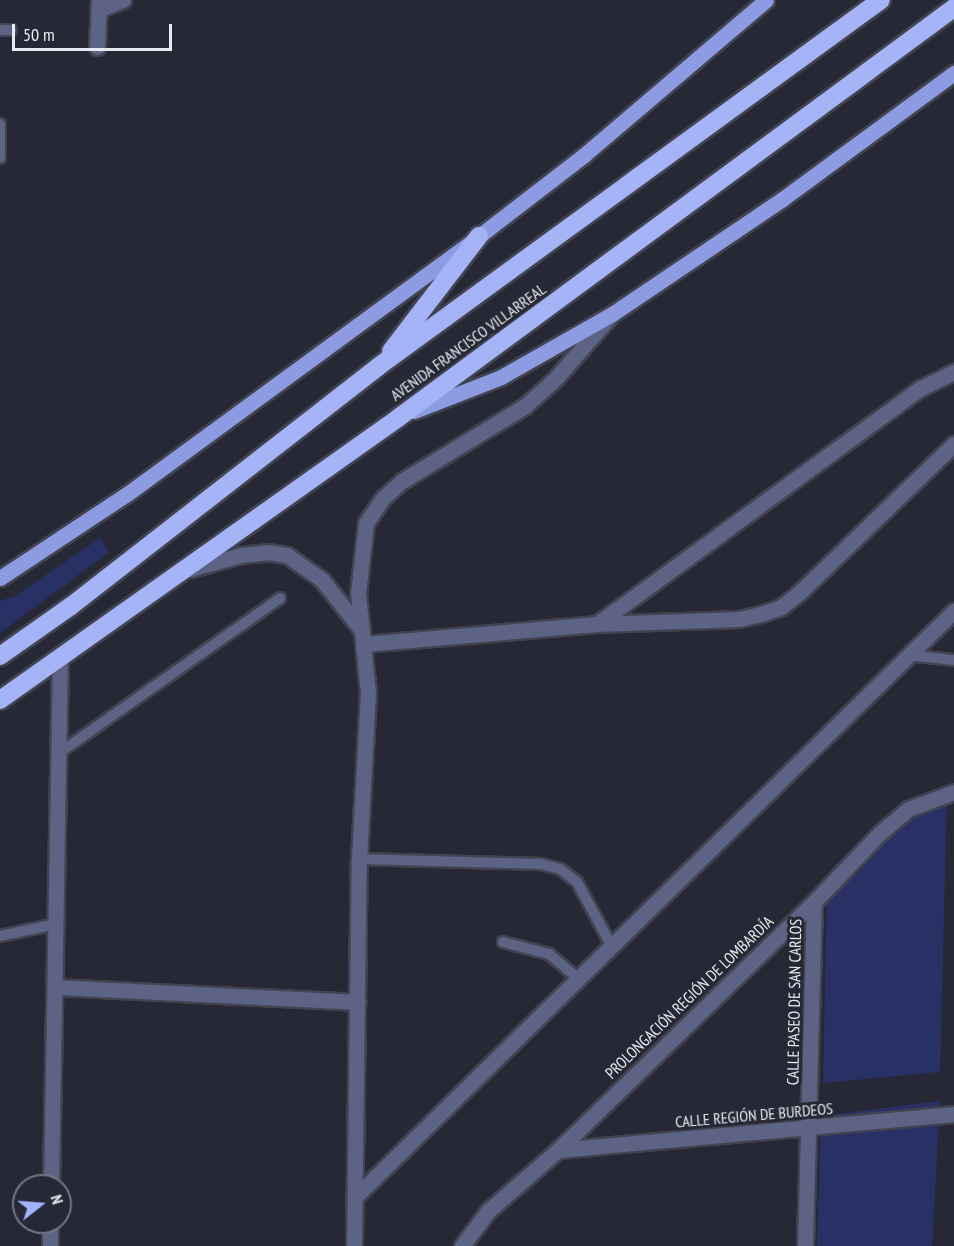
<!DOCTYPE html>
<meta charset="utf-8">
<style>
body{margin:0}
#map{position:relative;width:954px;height:1246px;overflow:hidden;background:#262935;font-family:"PT Sans Narrow",sans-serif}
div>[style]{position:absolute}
.green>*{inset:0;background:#293065}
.roads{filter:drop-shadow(2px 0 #414450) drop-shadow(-2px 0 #414450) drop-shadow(0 2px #414450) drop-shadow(0 -2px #414450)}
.lane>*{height:10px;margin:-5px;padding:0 5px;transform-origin:5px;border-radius:5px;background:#5c6385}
.street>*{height:15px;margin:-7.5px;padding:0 7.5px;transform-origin:7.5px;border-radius:7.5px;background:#5c6385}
.primary>*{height:15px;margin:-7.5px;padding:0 7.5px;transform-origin:7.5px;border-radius:7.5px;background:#8d9be2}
.highway>*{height:18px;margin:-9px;padding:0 9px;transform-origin:9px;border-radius:9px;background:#a5b3f7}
span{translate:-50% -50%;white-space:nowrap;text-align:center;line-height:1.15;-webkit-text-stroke:6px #262935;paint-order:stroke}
.street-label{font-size:16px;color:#e8eaf3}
.north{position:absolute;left:12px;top:1174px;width:60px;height:60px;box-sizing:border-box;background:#262935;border:2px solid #747681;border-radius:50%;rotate:73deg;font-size:16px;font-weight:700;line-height:24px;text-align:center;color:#e8eaf3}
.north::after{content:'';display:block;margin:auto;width:21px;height:27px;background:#a3b2fd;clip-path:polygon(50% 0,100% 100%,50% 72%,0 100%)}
.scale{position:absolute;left:12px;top:24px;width:160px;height:27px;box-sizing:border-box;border:3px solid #e8eaf3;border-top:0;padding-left:8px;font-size:18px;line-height:21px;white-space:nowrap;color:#e8eaf3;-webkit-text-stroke:4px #262935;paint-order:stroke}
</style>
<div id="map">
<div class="green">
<div style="clip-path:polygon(100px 538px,109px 552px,0 633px,0 601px,15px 596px)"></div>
<div style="clip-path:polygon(947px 792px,940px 1072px,823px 1083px,827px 885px,916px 798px)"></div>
<div style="clip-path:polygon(940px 1101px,932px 1246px,817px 1246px,821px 1116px)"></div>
</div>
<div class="roads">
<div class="lane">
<div style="left:0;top:30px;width:11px"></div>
<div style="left:0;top:124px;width:34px;rotate:90deg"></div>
<div style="left:908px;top:655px;width:46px;rotate:6.2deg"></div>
<div style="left:59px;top:753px;width:270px;rotate:-35deg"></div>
<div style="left:359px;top:859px;width:182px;rotate:1.6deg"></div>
<div style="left:541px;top:864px;width:20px;rotate:15deg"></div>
<div style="left:560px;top:869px;width:21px;rotate:37deg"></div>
<div style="left:577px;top:882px;width:72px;rotate:61.6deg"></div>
<div style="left:0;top:936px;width:57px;rotate:-12.1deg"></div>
<div style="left:503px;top:942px;width:48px;rotate:14.6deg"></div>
<div style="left:549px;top:954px;width:38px;rotate:40deg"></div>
</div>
<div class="street">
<div style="left:98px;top:10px;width:27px;rotate:-22deg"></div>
<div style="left:97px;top:47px;width:47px;rotate:-87.6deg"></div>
<div style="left:190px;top:569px;width:53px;rotate:-15.4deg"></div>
<div style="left:241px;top:555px;width:27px;rotate:-6deg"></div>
<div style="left:268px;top:552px;width:19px;rotate:9deg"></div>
<div style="left:287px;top:555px;width:43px;rotate:35.5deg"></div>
<div style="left:322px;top:580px;width:61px;rotate:51.6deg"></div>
<div style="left:597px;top:624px;width:401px;rotate:-36.1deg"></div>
<div style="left:921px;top:388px;width:37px;rotate:-26deg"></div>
<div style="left:364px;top:644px;width:234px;rotate:-4.9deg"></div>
<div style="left:597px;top:624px;width:142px;rotate:-2deg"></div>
<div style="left:739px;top:619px;width:26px;rotate:-13deg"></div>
<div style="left:764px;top:613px;width:18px;rotate:-19deg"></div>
<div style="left:781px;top:607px;width:23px;rotate:-38deg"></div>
<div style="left:799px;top:593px;width:215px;rotate:-43.9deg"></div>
<div style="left:55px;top:987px;width:303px;rotate:2.8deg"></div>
<div style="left:558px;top:1150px;width:398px;rotate:-5.2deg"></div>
<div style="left:51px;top:1186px;width:531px;rotate:-89.03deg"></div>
<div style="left:356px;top:1196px;width:837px;rotate:-44.37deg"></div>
<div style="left:50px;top:1246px;width:24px;rotate:-90deg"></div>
<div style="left:354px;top:1246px;width:387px;rotate:-89.3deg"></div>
<div style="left:359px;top:859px;width:166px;rotate:-86.9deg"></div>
<div style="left:368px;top:693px;width:100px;rotate:-95.7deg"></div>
<div style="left:358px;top:593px;width:70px;rotate:-83.5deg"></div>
<div style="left:366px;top:523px;width:30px;rotate:-56deg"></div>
<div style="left:383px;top:498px;width:25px;rotate:-42deg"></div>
<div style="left:402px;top:481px;width:144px;rotate:-31.4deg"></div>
<div style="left:525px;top:406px;width:42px;rotate:-42.1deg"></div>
<div style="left:556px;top:378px;width:82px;rotate:-48.9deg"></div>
<div style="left:462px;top:1246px;width:44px;rotate:-53.4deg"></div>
<div style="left:488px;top:1211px;width:93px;rotate:-41.1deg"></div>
<div style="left:558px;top:1150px;width:356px;rotate:-44.1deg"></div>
<div style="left:814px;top:902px;width:97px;rotate:-46.3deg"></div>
<div style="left:881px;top:832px;width:35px;rotate:-40deg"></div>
<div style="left:908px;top:809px;width:49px;rotate:-20.3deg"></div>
<div style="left:805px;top:1246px;width:344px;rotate:-88.5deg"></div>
</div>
<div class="primary">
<div style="left:414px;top:411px;width:93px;rotate:-21.3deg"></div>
<div style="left:501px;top:377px;width:128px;rotate:-29.6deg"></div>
<div style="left:612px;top:314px;width:204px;rotate:-34deg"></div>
<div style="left:781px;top:200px;width:215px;rotate:-36.3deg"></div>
<div style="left:0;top:578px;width:152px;rotate:-33.5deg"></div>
<div style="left:127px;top:494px;width:436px;rotate:-36.2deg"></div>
<div style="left:479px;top:236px;width:133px;rotate:-37.6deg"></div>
<div style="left:584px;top:155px;width:239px;rotate:-40.4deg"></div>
</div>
<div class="highway">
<div style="left:391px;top:351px;width:145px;rotate:-52.6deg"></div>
<div style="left:0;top:656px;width:87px;rotate:-35.2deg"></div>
<div style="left:71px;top:606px;width:390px;rotate:-37.9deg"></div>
<div style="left:379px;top:366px;width:621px;rotate:-36.1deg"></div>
<div style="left:0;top:700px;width:488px;rotate:-35.3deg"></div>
<div style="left:398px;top:418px;width:691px;rotate:-36.41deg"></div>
</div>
</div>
<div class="street-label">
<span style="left:468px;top:342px;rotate:-36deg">AVENIDA FRANCISCO VILLARREAL</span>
<span style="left:689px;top:997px;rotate:-44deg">PROLONGACIÓN REGIÓN DE LOMBARDÍA</span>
<span style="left:794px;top:1002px;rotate:-89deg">CALLE PASEO DE SAN CARLOS</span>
<span style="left:754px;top:1115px;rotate:-5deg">CALLE REGIÓN DE BURDEOS</span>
</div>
<div class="north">N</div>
<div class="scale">50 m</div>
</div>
